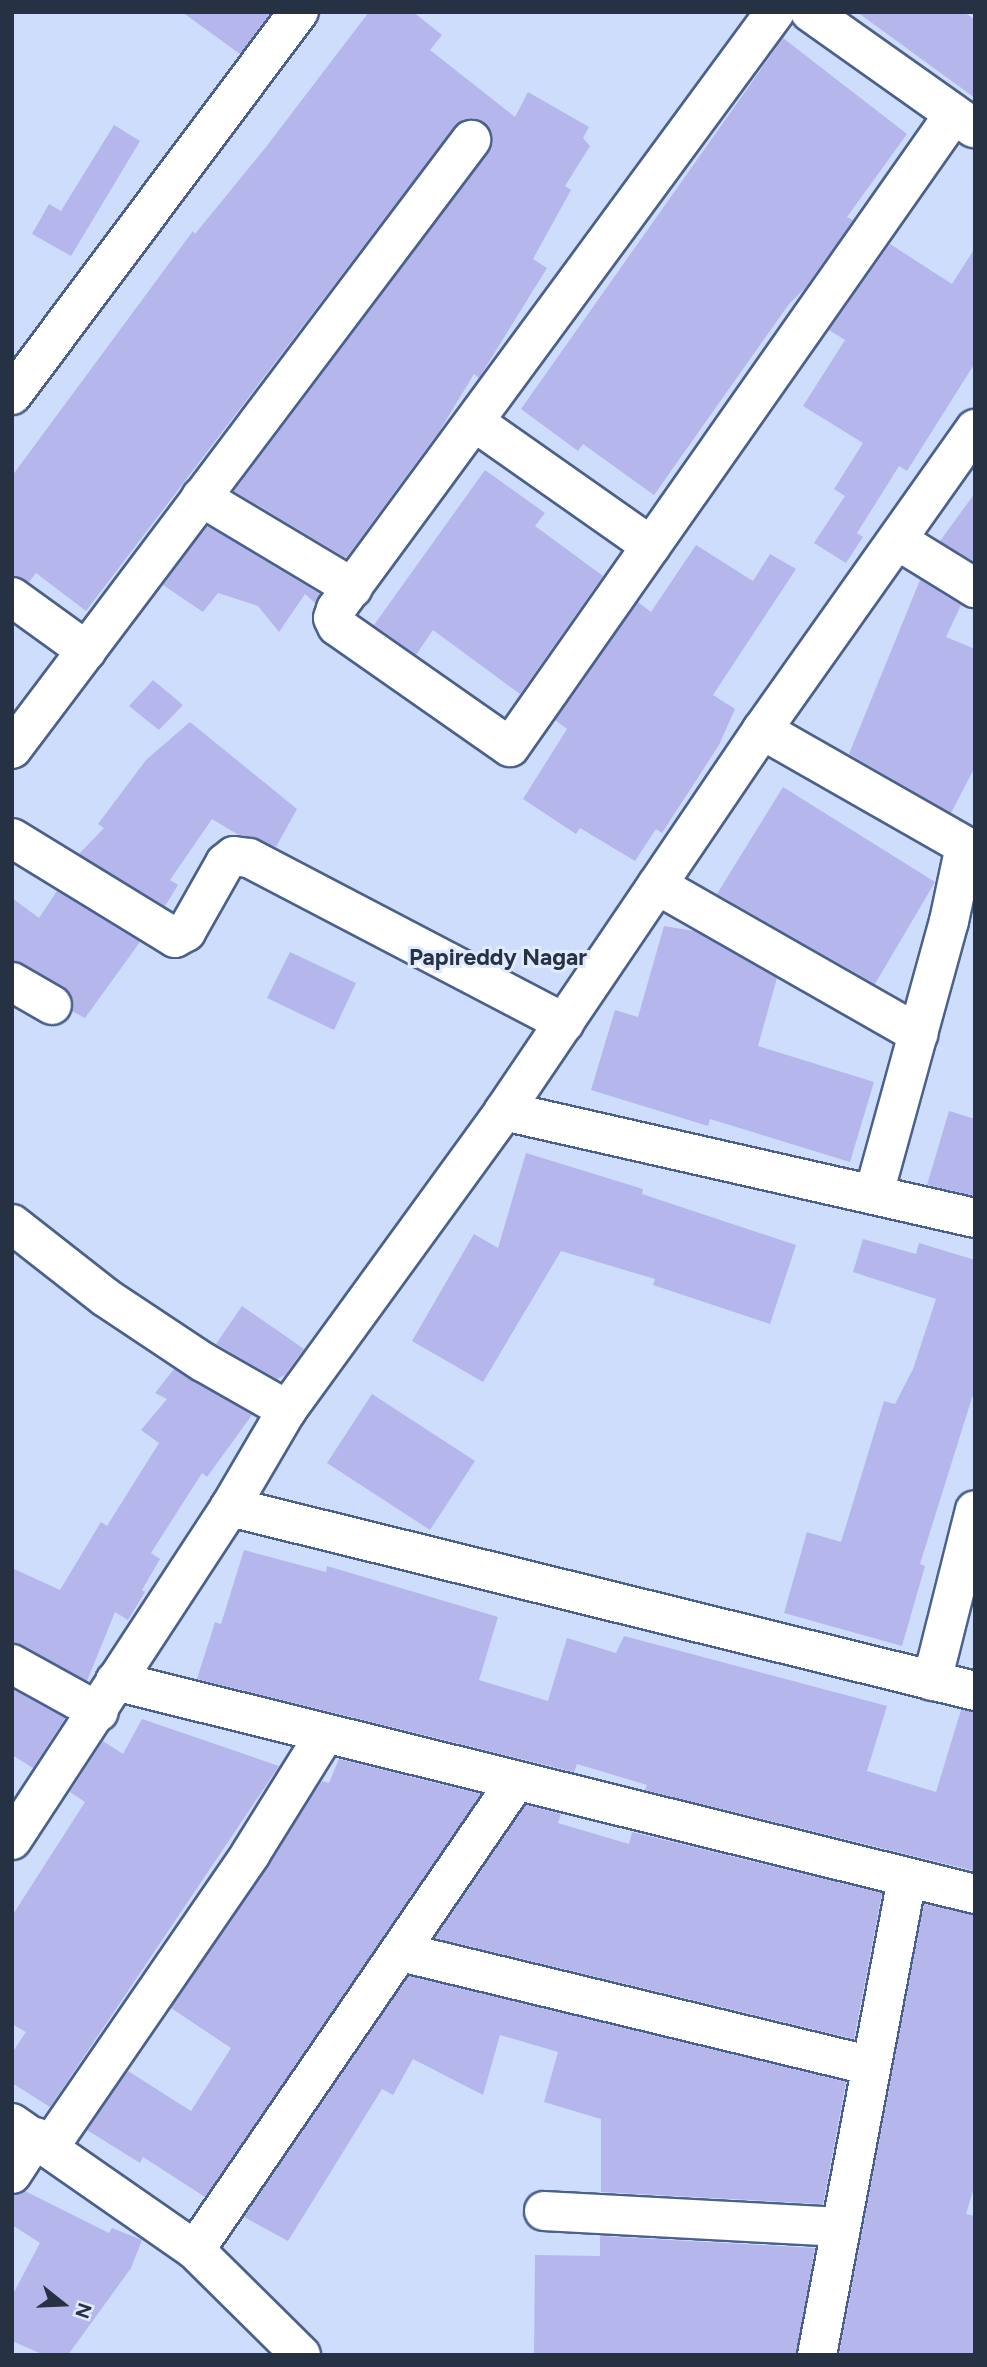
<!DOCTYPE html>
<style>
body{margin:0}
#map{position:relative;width:987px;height:2367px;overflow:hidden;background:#cdddfb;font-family:Figtree,sans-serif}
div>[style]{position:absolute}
.building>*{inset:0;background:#b5b7ec}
.roads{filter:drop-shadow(2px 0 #4b618c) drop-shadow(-2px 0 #4b618c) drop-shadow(0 2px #4b618c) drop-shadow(0 -2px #4b618c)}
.minor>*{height:38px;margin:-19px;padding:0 19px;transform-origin:19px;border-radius:19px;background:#fff}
span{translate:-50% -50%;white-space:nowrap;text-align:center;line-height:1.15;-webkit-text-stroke:6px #dfeafe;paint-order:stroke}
.neighbourhood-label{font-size:23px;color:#273144;font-weight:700}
.frame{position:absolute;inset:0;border:14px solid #273144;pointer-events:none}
.north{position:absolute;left:28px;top:2269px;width:70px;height:70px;-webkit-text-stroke:5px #dfeafe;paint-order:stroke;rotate:108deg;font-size:19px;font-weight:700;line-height:28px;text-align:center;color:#273144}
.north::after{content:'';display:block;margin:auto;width:24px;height:32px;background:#273144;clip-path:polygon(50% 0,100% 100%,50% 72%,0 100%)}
</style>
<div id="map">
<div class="building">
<div style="clip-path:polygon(182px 12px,271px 12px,240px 54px)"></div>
<div style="clip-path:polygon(369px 12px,413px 12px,442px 35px,430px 50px,515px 117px,528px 92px,589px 127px,583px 138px,590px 146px,565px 186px,571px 190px,533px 259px,547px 268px,479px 378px,474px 374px,440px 430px,346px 558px,234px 491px,488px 153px,491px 131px,473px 118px,454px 127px,86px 611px,36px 573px,29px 582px,12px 575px,12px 476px,193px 231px,195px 234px,266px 147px)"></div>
<div style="clip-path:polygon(857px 12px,964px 12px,975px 20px,975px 98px)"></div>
<div style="clip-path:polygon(783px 38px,907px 134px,847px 217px,853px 220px,805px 288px,789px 304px,654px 495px,583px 444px,578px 451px,521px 409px)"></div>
<div style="clip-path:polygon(114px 125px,140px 141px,71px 256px,32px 234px,49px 204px,61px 211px)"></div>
<div style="clip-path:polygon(890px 244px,952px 284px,975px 248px,975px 363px,907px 471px,899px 466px,857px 533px,863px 537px,846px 563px,814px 543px,845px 496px,834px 489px,863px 443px,803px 406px,845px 340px,829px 330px)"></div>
<div style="clip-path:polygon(485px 470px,545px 513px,535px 526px,603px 576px,520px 694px,433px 630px,416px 655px,374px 625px)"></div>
<div style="clip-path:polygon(975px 493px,975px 562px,940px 541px)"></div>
<div style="clip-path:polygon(207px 526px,320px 594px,315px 603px,305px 594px,279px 632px,258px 606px,218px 593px,203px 612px,163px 585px)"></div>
<div style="clip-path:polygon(696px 545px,753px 581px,770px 554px,796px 569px,713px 695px,735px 709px,719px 745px,662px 833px,656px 829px,635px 861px,580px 828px,576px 834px,523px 799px,567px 729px,555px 720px,638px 602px,651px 612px)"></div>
<div style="clip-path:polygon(920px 580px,961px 605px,946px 637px,975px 649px,975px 767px,951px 813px,849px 754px)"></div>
<div style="clip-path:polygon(153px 680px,183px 705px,159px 730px,129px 706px)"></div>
<div style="clip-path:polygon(190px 722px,297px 809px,276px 847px,237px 834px,212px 819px,170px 880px,178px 885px,165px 906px,79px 854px,104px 828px,98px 824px,146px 760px)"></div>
<div style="clip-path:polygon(783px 787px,935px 882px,875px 984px,717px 894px)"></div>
<div style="clip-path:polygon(57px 891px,140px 942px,85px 1018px,72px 1011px,71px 995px,63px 986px,12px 960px,12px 898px,39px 918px)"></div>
<div style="clip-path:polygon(664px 926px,694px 931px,777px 978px,758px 1046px,874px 1082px,850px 1162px,710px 1119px,708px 1126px,591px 1090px,615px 1010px,638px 1017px)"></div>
<div style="clip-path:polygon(290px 952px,356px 983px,334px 1030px,267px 998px)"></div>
<div style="clip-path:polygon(949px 1111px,975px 1119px,975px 1196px,927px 1185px)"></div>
<div style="clip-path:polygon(526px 1153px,643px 1189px,642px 1194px,796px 1245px,770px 1324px,653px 1285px,655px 1279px,561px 1251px,483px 1382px,412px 1341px,474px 1234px,498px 1248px)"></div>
<div style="clip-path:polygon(863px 1239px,916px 1254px,919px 1243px,975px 1260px,975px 1388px,920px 1564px,925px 1566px,902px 1646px,784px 1613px,807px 1532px,841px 1542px,884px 1401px,895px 1404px,913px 1369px,936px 1299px,853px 1272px)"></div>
<div style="clip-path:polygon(242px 1306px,304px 1349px,285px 1375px,277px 1379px,216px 1344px)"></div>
<div style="clip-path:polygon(174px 1369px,252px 1415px,207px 1477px,202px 1473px,151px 1553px,160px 1559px,142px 1590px,145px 1592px,128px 1620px,115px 1612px,87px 1681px,12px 1642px,12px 1568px,60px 1590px,101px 1522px,107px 1526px,159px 1443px,141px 1430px,167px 1399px,155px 1393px)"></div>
<div style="clip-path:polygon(372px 1394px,475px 1461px,430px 1530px,327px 1463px)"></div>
<div style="clip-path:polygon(244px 1550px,326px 1572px,327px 1566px,498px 1617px,479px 1680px,548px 1701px,567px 1638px,616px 1653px,624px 1636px,887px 1706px,867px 1771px,936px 1792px,961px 1710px,975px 1712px,975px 1871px,645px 1790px,647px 1785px,577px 1764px,574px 1772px,197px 1679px,215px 1622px,221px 1624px)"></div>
<div style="clip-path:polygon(12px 1689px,65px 1718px,33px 1768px,12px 1755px)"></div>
<div style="clip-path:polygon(142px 1719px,279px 1766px,50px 2107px,12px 2083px,12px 2053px,26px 2032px,12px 2024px,12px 1916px,85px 1802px,70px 1792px,103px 1741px,123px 1754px)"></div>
<div style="clip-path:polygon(339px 1759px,481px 1794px,205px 2197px,143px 2157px,140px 2163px,87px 2130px,128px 2071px,191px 2111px,231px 2048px,171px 2008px,322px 1781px,329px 1783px)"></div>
<div style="clip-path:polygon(526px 1805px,561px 1814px,558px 1823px,629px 1844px,632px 1832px,882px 1893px,854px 2039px,435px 1938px)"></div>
<div style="clip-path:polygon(924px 1904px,975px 1915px,975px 2184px,966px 2214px,975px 2216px,975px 2355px,839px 2355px)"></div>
<div style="clip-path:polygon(409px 1976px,846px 2082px,823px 2204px,601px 2192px,601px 2119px,544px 2102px,558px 2052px,500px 2035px,483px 2095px,413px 2059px,393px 2095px,382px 2089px,288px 2241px,244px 2217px)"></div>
<div style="clip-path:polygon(25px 2191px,109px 2233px,112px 2228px,142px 2240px,131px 2268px,68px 2355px,44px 2355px,12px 2341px,12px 2296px,40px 2243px,12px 2225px,12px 2196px)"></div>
<div style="clip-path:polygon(600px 2236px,815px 2248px,796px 2355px,534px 2355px,535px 2255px,600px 2256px)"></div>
</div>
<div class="roads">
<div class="minor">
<div style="left:775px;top:12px;width:741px;rotate:126.33deg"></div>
<div style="left:336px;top:609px;width:9px;rotate:108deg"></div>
<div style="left:333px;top:618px;width:9px;rotate:63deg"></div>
<div style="left:337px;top:626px;width:211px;rotate:35deg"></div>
<div style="left:510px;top:747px;width:773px;rotate:-54.95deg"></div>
<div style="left:810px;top:12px;width:201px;rotate:35.3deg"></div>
<div style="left:12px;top:395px;width:479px;rotate:-53.2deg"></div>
<div style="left:476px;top:423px;width:214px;rotate:35.1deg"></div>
<div style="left:201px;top:497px;width:177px;rotate:30.9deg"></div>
<div style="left:897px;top:540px;width:92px;rotate:31.6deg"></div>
<div style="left:12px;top:597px;width:92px;rotate:35.8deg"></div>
<div style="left:762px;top:730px;width:234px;rotate:29.7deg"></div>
<div style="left:965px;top:846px;width:77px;rotate:102deg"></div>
<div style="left:949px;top:921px;width:283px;rotate:105.4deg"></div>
<div style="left:12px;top:749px;width:763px;rotate:-52.99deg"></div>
<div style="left:12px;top:838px;width:191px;rotate:31.5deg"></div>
<div style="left:175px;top:938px;width:13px;rotate:-29deg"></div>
<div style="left:186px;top:932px;width:79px;rotate:-60.5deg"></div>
<div style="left:225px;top:863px;width:11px;rotate:-38deg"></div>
<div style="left:234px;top:856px;width:15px;rotate:8deg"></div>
<div style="left:249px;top:858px;width:356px;rotate:27.6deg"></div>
<div style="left:657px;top:885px;width:301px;rotate:29.7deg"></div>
<div style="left:12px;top:982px;width:46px;rotate:29.9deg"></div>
<div style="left:504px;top:1111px;width:483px;rotate:12.8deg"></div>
<div style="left:12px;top:1224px;width:118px;rotate:38.1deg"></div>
<div style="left:105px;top:1297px;width:118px;rotate:33.6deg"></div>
<div style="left:203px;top:1362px;width:97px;rotate:29.7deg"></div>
<div style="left:230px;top:1507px;width:767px;rotate:13.87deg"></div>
<div style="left:12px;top:1664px;width:99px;rotate:28.9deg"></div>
<div style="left:115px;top:1681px;width:886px;rotate:13.91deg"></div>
<div style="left:932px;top:1681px;width:176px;rotate:-75.9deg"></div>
<div style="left:12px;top:1840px;width:398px;rotate:-56.8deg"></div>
<div style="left:230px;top:1507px;width:113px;rotate:-59.6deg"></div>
<div style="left:287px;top:1410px;width:369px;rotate:-54deg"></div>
<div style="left:504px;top:1111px;width:460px;rotate:-55.9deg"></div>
<div style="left:762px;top:730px;width:369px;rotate:-54.7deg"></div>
<div style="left:401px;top:1952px;width:484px;rotate:13.6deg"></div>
<div style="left:12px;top:2123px;width:223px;rotate:34.8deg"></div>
<div style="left:195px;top:2250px;width:149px;rotate:44.7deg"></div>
<div style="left:50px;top:2146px;width:355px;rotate:-55.5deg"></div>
<div style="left:251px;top:1853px;width:140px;rotate:-58.1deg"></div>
<div style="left:12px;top:2174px;width:44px;rotate:-57deg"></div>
<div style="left:544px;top:2211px;width:297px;rotate:3.1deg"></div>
<div style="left:195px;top:2250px;width:568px;rotate:-55.61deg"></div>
<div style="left:817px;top:2355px;width:486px;rotate:-79.3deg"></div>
</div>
</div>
<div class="neighbourhood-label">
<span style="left:498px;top:957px">Papireddy Nagar</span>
</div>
<div class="frame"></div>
<div class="north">N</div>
</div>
